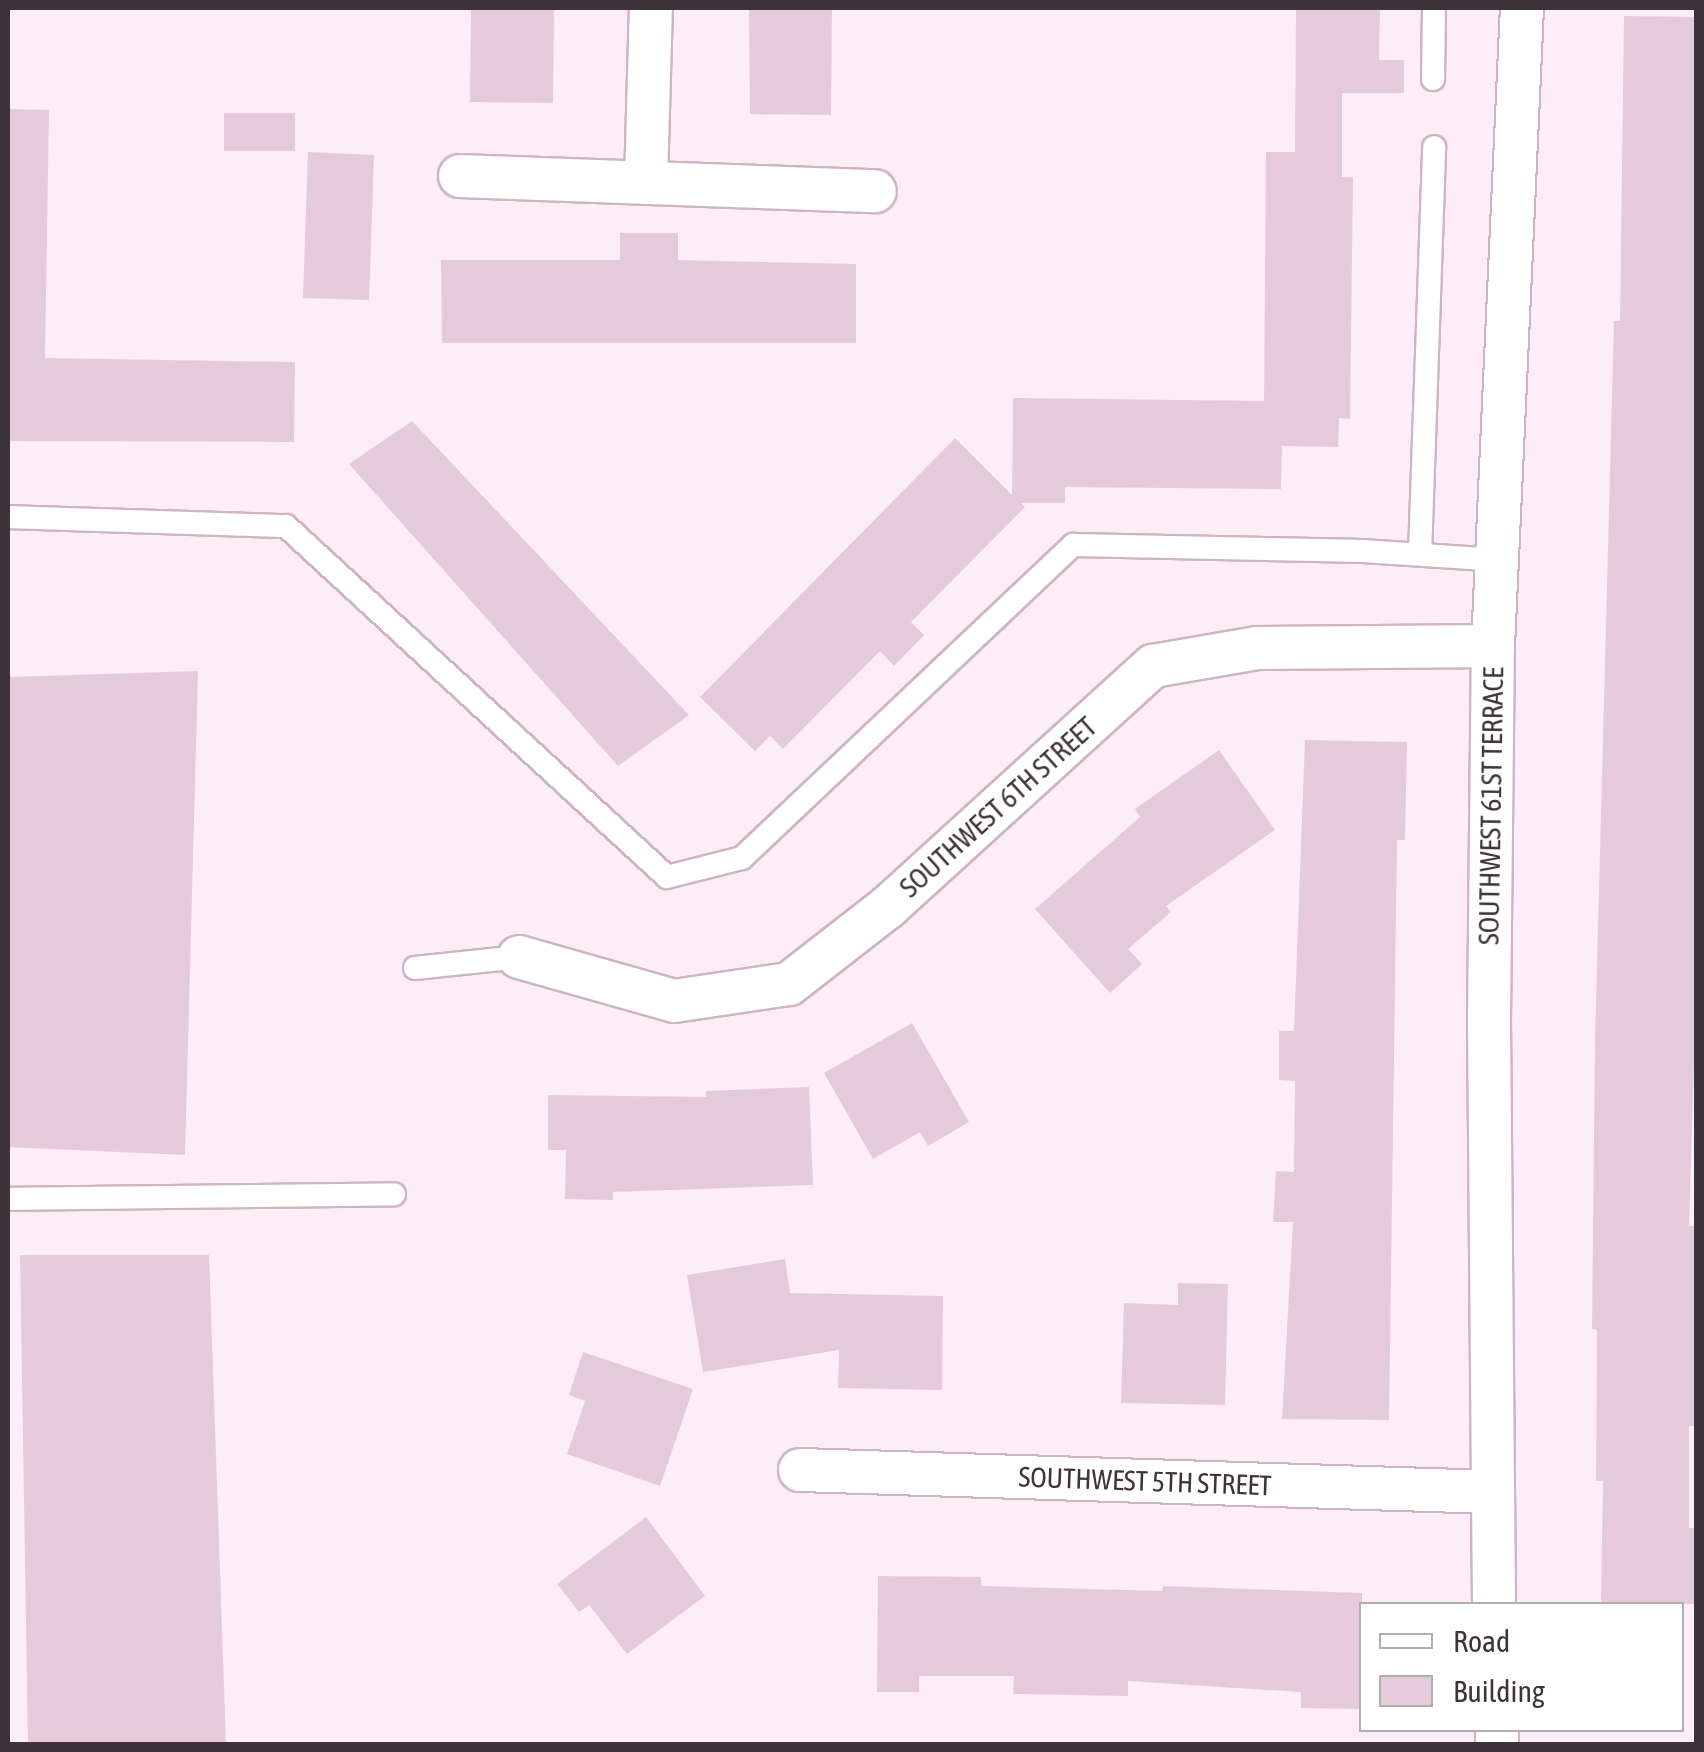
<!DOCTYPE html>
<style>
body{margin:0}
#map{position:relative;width:1704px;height:1752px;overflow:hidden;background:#fdedf6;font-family:"Asap Condensed",sans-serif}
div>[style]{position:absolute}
.building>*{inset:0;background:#e5cbda}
.roads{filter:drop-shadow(2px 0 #ceb4c4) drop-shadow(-2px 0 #ceb4c4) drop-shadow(0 2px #ceb4c4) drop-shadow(0 -2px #ceb4c4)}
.service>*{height:22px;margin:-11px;padding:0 11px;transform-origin:11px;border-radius:11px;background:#fff}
.minor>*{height:42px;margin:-21px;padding:0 21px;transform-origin:21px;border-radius:21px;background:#fff}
span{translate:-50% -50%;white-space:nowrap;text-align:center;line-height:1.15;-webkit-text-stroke:9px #fff;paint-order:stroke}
.street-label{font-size:28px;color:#3d3339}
.frame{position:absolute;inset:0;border:10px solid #3d3339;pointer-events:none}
.legend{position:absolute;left:1359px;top:1602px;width:325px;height:130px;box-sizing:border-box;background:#fff;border:2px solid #b1adb0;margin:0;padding:12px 18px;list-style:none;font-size:30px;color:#3d3339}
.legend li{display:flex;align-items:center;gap:20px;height:50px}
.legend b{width:50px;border:2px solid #b1adb0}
</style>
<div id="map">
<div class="building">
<div style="clip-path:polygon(471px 8px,554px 8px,553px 103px,470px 102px)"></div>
<div style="clip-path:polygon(749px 8px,832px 8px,831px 115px,750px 114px)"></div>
<div style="clip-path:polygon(1296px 8px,1380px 8px,1379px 60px,1404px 60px,1404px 93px,1342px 93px,1342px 177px,1353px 177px,1350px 419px,1339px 418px,1338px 447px,1282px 446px,1281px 489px,1065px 487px,1065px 503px,1021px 503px,1025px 507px,911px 622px,924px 635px,894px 666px,880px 651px,783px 749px,770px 736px,755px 751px,700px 697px,955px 438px,1012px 495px,1013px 398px,1264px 401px,1266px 152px,1295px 152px)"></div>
<div style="clip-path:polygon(1624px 16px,1696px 17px,1696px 995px,1689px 1226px,1696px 1226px,1696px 1426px,1689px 1426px,1689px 1528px,1696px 1528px,1695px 1604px,1601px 1604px,1603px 1481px,1596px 1481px,1597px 1330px,1592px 1329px,1595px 1042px,1614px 321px,1620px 321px)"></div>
<div style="clip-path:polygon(8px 109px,49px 110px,45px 358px,295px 362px,294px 442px,8px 441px)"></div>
<div style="clip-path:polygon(224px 113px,295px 113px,295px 151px,224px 151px)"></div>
<div style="clip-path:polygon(308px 152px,374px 155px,369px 300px,303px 298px)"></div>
<div style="clip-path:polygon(620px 233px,678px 233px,678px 260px,856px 264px,856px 343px,442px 343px,441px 260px,620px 260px)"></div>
<div style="clip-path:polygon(412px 421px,689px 715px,618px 766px,349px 464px)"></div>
<div style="clip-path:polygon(198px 671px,185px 1155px,8px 1147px,10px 677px)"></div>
<div style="clip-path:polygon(1305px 740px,1407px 742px,1405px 840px,1397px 840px,1389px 1420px,1282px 1419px,1293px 1222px,1273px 1222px,1276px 1171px,1294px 1172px,1295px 1081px,1279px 1080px,1279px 1031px,1294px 1031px)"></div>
<div style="clip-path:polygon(1219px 750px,1275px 830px,1166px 906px,1171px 912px,1128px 949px,1142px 964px,1110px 993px,1035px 909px,1140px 817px,1135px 809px)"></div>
<div style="clip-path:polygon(912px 1023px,969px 1122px,928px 1146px,920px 1132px,873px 1159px,824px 1073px)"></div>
<div style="clip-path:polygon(809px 1087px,813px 1185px,613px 1192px,613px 1200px,565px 1199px,566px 1150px,548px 1150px,548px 1095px,706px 1097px,706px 1091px)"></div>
<div style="clip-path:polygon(20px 1255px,209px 1255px,226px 1744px,28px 1744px)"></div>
<div style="clip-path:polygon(785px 1259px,790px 1293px,943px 1296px,942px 1390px,838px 1388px,839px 1350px,703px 1372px,687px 1275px)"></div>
<div style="clip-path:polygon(1178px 1283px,1228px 1284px,1225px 1405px,1121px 1403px,1124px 1303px,1178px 1305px)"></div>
<div style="clip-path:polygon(583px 1352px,693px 1389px,660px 1486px,567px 1454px,585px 1401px,569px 1395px)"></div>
<div style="clip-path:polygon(646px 1517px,705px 1596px,627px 1654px,589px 1605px,579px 1612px,557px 1584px)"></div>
<div style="clip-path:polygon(878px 1576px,981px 1577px,981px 1586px,1162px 1591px,1163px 1586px,1362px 1593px,1362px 1709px,1301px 1708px,1301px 1692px,1128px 1681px,1128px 1696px,1013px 1694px,1014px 1676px,919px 1676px,919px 1692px,877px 1692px)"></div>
</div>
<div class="roads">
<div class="service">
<div style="left:1433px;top:79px;width:71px;rotate:-89.2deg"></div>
<div style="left:8px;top:517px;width:278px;rotate:1.9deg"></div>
<div style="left:286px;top:526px;width:518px;rotate:42.65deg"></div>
<div style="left:667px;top:877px;width:77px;rotate:-14.2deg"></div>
<div style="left:742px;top:858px;width:456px;rotate:-43.4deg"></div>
<div style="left:1073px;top:545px;width:290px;rotate:1.2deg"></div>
<div style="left:1363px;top:551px;width:134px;rotate:3.8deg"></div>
<div style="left:1420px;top:554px;width:407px;rotate:-88deg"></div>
<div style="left:415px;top:968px;width:105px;rotate:-6deg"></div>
<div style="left:8px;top:1199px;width:386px;rotate:-0.7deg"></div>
</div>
<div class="minor">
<div style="left:460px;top:176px;width:415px;rotate:2.1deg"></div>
<div style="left:646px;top:183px;width:175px;rotate:-88.4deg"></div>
<div style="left:519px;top:957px;width:161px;rotate:15.8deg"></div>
<div style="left:674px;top:1001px;width:116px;rotate:-8.4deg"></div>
<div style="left:789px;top:984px;width:125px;rotate:-37.9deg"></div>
<div style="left:888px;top:907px;width:358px;rotate:-42.3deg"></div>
<div style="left:1153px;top:666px;width:106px;rotate:-9.8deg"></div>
<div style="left:1257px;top:648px;width:236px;rotate:-0.5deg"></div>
<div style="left:800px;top:1470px;width:691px;rotate:1.82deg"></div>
<div style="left:1494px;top:1604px;width:583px;rotate:-90.49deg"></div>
<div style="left:1489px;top:1021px;width:375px;rotate:-89.4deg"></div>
<div style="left:1493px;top:646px;width:639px;rotate:-87.4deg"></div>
<div style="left:1497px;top:1730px;width:14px;rotate:90deg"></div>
</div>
</div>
<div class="street-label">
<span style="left:1491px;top:806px;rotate:-89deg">SOUTHWEST 61ST TERRACE</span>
<span style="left:998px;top:807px;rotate:-42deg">SOUTHWEST 6TH STREET</span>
<span style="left:1145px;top:1481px;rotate:2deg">SOUTHWEST 5TH STREET</span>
</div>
<div class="frame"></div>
<ul class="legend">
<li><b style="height:12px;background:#fff"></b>Road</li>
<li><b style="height:28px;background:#e5cbda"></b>Building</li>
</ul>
</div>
